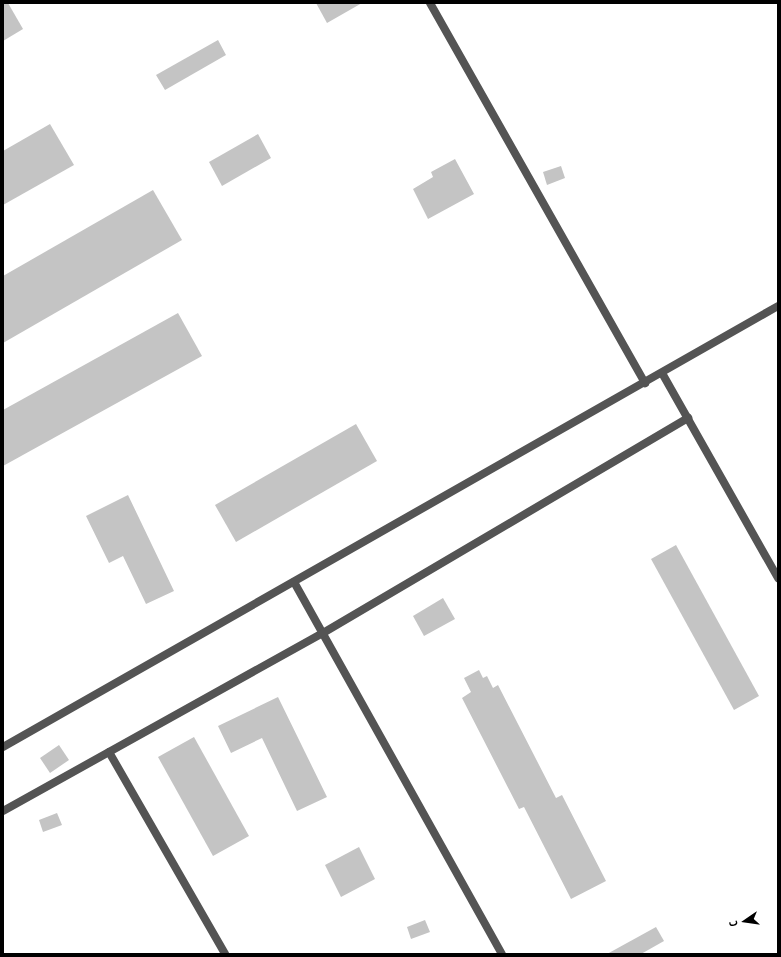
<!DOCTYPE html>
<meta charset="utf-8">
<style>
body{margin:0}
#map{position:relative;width:781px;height:957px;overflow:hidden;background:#fff;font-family:"PT Sans Narrow",sans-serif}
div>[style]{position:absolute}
.building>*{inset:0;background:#c4c4c4}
.service>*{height:8px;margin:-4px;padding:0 4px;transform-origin:4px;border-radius:4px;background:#545454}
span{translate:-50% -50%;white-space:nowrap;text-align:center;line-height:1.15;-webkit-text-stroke:3px #fff;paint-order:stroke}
.frame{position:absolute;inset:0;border:4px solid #000;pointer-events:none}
.north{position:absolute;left:725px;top:901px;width:40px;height:40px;-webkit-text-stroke:3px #fff;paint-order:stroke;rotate:257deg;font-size:11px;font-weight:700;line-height:16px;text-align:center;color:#000}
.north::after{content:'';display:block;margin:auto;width:14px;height:18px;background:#000;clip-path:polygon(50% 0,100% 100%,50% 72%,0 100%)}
</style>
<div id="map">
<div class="building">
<div style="clip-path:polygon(3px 3px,8px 3px,23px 29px,3px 41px)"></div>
<div style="clip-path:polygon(316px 3px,362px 3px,327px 23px)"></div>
<div style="clip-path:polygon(218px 40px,226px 55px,165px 90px,156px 75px)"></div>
<div style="clip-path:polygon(50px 124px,74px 165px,3px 205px,3px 151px)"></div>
<div style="clip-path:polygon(258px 134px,271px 158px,222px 186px,209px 162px)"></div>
<div style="clip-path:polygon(455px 159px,474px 194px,428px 219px,413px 189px,433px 177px,431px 172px)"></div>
<div style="clip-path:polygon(561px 166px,565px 178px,547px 185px,543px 172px)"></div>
<div style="clip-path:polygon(153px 190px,182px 240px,3px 343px,3px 276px)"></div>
<div style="clip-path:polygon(178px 313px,202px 356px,3px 466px,3px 410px)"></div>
<div style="clip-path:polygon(356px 424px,377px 461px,236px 542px,215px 505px)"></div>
<div style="clip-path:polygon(128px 495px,174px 591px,146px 604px,123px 556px,109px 563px,86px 516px)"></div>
<div style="clip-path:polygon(676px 545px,759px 696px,734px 710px,651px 559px)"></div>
<div style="clip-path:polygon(443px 598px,455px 619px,424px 636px,413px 616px)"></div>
<div style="clip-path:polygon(479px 670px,483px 678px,487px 676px,493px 688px,498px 685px,556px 798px,562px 795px,606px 881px,571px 899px,524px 807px,519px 809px,462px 698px,471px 692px,464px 678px)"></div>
<div style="clip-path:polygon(278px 697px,327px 797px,297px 811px,262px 738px,231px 753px,218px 726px)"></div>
<div style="clip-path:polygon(194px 737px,249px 836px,213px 856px,158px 757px)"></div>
<div style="clip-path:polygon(59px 745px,69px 760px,50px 773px,40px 758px)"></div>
<div style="clip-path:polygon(57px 813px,62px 825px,43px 832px,39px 820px)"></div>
<div style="clip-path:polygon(359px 847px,375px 879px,341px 897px,325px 865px)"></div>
<div style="clip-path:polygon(425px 920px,430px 932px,411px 939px,407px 927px)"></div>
<div style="clip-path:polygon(656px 927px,664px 941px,641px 954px,607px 954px)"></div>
</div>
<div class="service">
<div style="left:430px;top:3px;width:437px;rotate:60.5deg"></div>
<div style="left:662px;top:373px;width:236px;rotate:60.5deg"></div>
<div style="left:294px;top:582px;width:426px;rotate:60.8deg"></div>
<div style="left:3px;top:747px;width:892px;rotate:-29.64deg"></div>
<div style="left:109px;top:752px;width:233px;rotate:60.1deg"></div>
<div style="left:3px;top:811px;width:366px;rotate:-29.1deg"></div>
<div style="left:323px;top:633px;width:424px;rotate:-30.5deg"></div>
</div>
<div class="frame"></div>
<div class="north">С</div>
</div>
